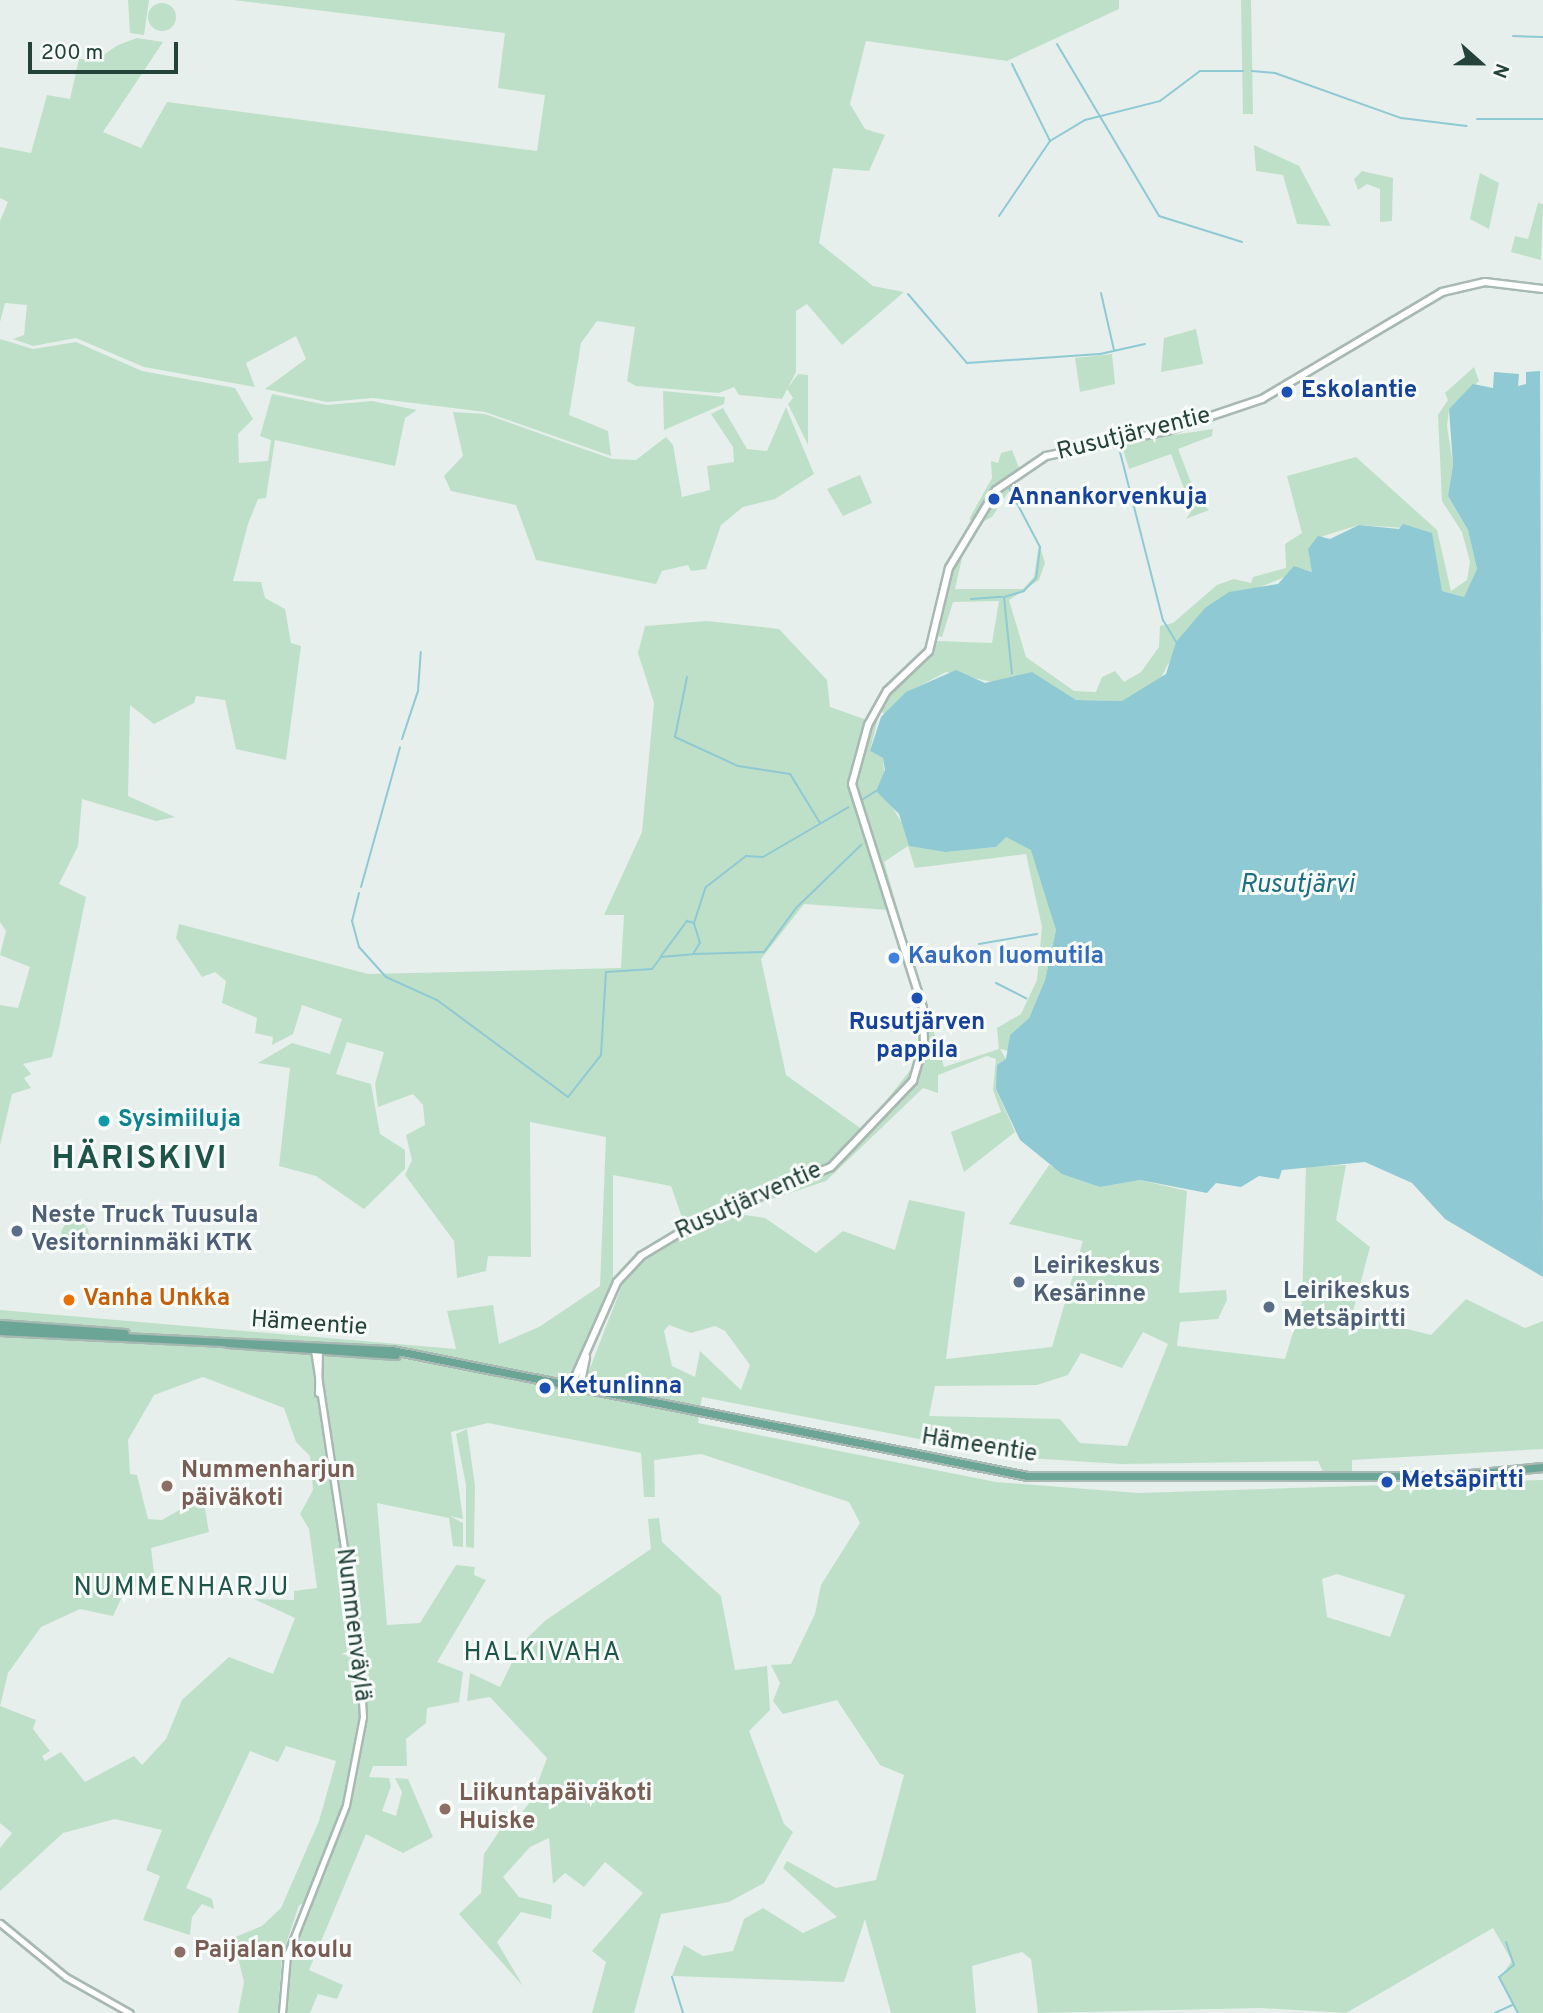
<!DOCTYPE html>
<meta charset="utf-8">
<style>
body{margin:0}
#map{position:relative;width:1543px;height:2013px;overflow:hidden;background:#e6efeb;font-family:Overpass,sans-serif}
div>[style]{position:absolute}
.green>*{inset:0;background:#bfe0c8}
.round{border-radius:50%}
.water>*{inset:0;background:#8ec9d4}
.stream>*{height:2px;margin:-1px;padding:0 1px;transform-origin:1px;border-radius:1px;background:#8ec9d4}
.roads{filter:drop-shadow(2px 0 #a8b8b2) drop-shadow(-2px 0 #a8b8b2) drop-shadow(0 2px #a8b8b2) drop-shadow(0 -2px #a8b8b2)}
.tertiary>*{height:5px;margin:-2.5px;padding:0 2.5px;transform-origin:2.5px;border-radius:2.5px;background:#fff}
.secondary>*{height:6px;margin:-3px;padding:0 3px;transform-origin:3px;border-radius:3px;background:#fff}
.primary>*{height:7px;margin:-3.5px;padding:0 3.5px;transform-origin:3.5px;border-radius:3.5px;background:#6aa596}
.dots>*{width:19px;height:19px;translate:-50% -50%;box-sizing:border-box;border:4px solid #f7fbf9;border-radius:50%}
span{translate:-50% -50%;white-space:nowrap;text-align:center;line-height:1.15;-webkit-text-stroke:6px #f7fbf9;paint-order:stroke}
.transit-label{font-size:24px;color:#164399;font-weight:700}
.left{translate:0 -50%;text-align:left}
.street-label{font-size:24px;color:#24423a}
.shop-label{font-size:24px;color:#366cbe;font-weight:700}
.culture-label{font-size:24px;color:#0d838f;font-weight:700}
.service-label{font-size:24px;color:#4e5e75;font-weight:700}
.food-label{font-size:24px;color:#c56008;font-weight:700}
.education-label{font-size:24px;color:#785e54;font-weight:700}
.water-label{font-size:26px;color:#1c6f80;font-style:italic}
.neighbourhood-label{font-size:26px;color:#1f5548;letter-spacing:2px}
.district-label{font-size:32px;color:#1f5548;font-weight:700;letter-spacing:2px}
.north{position:absolute;left:1445px;top:28px;width:70px;height:70px;-webkit-text-stroke:5px #f7fbf9;paint-order:stroke;rotate:111deg;font-size:19px;font-weight:700;line-height:28px;text-align:center;color:#24423a}
.north::after{content:'';display:block;margin:auto;width:24px;height:32px;background:#24423a;clip-path:polygon(50% 0,100% 100%,50% 72%,0 100%)}
.scale{position:absolute;left:28px;top:42px;width:150px;height:32px;box-sizing:border-box;border:4px solid #24423a;border-top:0;padding-left:9px;font-size:21px;line-height:24px;white-space:nowrap;color:#24423a;-webkit-text-stroke:5px #f7fbf9;paint-order:stroke}
</style>
<div id="map">
<div class="green">
<div style="clip-path:polygon(128px 0,149px 0,144px 35px,130px 33px)"></div>
<div style="clip-path:polygon(233px 0,1119px 0,1119px 9px,1007px 61px,866px 41px,850px 104px,865px 129px,885px 135px,869px 171px,833px 168px,819px 243px,873px 286px,904px 292px,842px 345px,807px 304px,796px 311px,796px 372px,782px 399px,739px 395px,734px 387px,719px 393px,636px 386px,627px 381px,635px 327px,597px 321px,581px 343px,569px 415px,608px 431px,611px 456px,485px 412px,373px 398px,327px 402px,265px 389px,306px 359px,296px 336px,246px 363px,255px 387px,144px 367px,76px 338px,33px 346px,13px 339px,24px 335px,27px 305px,5px 303px,0 322px,0 221px,8px 202px,0 198px,0 147px,31px 153px,47px 95px,70px 99px,79px 59px,96px 60px,118px 45px,137px 38px,163px 42px,103px 132px,141px 148px,167px 102px,537px 151px,545px 95px,498px 88px,505px 33px)"></div>
<div style="clip-path:polygon(1241px 0,1251px 0,1253px 114px,1243px 114px)"></div>
<div class="round" style="left:148px;top:3px;width:28px;height:28px"></div>
<div style="clip-path:polygon(1254px 145px,1299px 166px,1331px 226px,1297px 224px,1283px 175px,1256px 171px)"></div>
<div style="clip-path:polygon(1362px 171px,1393px 178px,1392px 221px,1380px 222px,1380px 189px,1367px 184px,1358px 190px,1354px 179px)"></div>
<div style="clip-path:polygon(1480px 173px,1499px 183px,1489px 229px,1470px 219px)"></div>
<div style="clip-path:polygon(1538px 203px,1543px 204px,1541px 260px,1511px 252px,1515px 236px,1528px 239px)"></div>
<div style="clip-path:polygon(1196px 329px,1203px 364px,1161px 372px,1164px 338px)"></div>
<div style="clip-path:polygon(0 339px,33px 349px,76px 342px,142px 371px,235px 388px,253px 419px,238px 434px,239px 463px,268px 461px,271px 440px,260px 436px,272px 394px,327px 405px,372px 401px,417px 410px,405px 418px,395px 466px,275px 440px,266px 498px,258px 499px,248px 524px,233px 581px,261px 582px,265px 598px,285px 609px,291px 643px,301px 646px,286px 760px,236px 749px,225px 700px,196px 696px,194px 703px,154px 724px,130px 705px,128px 796px,175px 817px,156px 821px,82px 799px,78px 846px,59px 884px,86px 897px,59px 1028px,52px 1057px,23px 1064px,31px 1074px,24px 1078px,31px 1088px,12px 1094px,0 1145px,0 1005px,18px 1008px,30px 967px,0 955px,6px 931px,0 922px)"></div>
<div style="clip-path:polygon(1112px 354px,1115px 384px,1080px 392px,1075px 358px)"></div>
<div style="clip-path:polygon(evenodd,1474px 367px,1479px 381px,1449px 409px,1447px 426px,1453px 465px,1448px 496px,1468px 530px,1477px 569px,1464px 597px,1442px 591px,1419px 529px,1359px 525px,1323px 536px,1309px 556px,1313px 572px,1304px 569px,1258px 588px,1168px 664px,1159px 682px,1122px 701px,1077px 700px,946px 672px,906px 693px,886px 717px,880px 709px,870px 751px,883px 758px,886px 797px,907px 831px,946px 852px,996px 847px,1005px 837px,1018px 841px,1031px 849px,1041px 875px,1056px 930px,1045px 980px,1029px 1018px,1010px 1035px,1008px 1051px,1000px 1049px,1006px 1059px,996px 1089px,1015px 1132px,964px 1172px,951px 1132px,1001px 1112px,993px 1090px,996px 1059px,987px 1056px,938px 1075px,938px 1093px,923px 1088px,826px 1181px,731px 1213px,765px 1218px,816px 1253px,843px 1231px,895px 1250px,909px 1200px,965px 1212px,946px 1359px,1052px 1347px,1083px 1241px,1009px 1224px,1049px 1165px,1100px 1187px,1140px 1180px,1187px 1191px,1179px 1293px,1226px 1290px,1227px 1300px,1218px 1319px,1180px 1322px,1177px 1346px,1285px 1359px,1302px 1302px,1306px 1167px,1346px 1165px,1336px 1220px,1370px 1247px,1352px 1315px,1431px 1335px,1466px 1299px,1525px 1328px,1543px 1321px,1543px 1449px,1352px 1460px,1352px 1472px,1323px 1472px,1318px 1461px,1121px 1464px,1012px 1457px,702px 1397px,698px 1423px,996px 1482px,1138px 1493px,1543px 1480px,1543px 2013px,1517px 2013px,1499px 1979px,1512px 1961px,1493px 1928px,1346px 2013px,1260px 2008px,1038px 2013px,1031px 1959px,1022px 1952px,972px 1966px,976px 2013px,891px 2013px,865px 1919px,844px 1982px,672px 1976px,684px 1945px,703px 1956px,733px 1951px,744px 1919px,763px 1908px,803px 1933px,837px 1917px,783px 1868px,787px 1861px,836px 1888px,876px 1880px,904px 1775px,880px 1765px,837px 1700px,783px 1714px,773px 1701px,780px 1683px,771px 1665px,791px 1664px,815px 1614px,821px 1585px,860px 1523px,849px 1502px,701px 1454px,654px 1460px,655px 1497px,644px 1497px,641px 1453px,488px 1423px,451px 1432px,463px 1519px,450px 1516px,463px 1523px,463px 1547px,453px 1546px,449px 1518px,377px 1503px,387px 1625px,420px 1623px,456px 1565px,475px 1567px,474px 1575px,486px 1580px,437px 1662px,463px 1672px,459px 1702px,427px 1708px,426px 1723px,406px 1739px,407px 1766px,373px 1766px,369px 1777px,389px 1778px,391px 1786px,382px 1811px,396px 1816px,402px 1792px,395px 1778px,408px 1779px,433px 1837px,403px 1853px,366px 1834px,309px 1970px,343px 1985px,337px 1999px,318px 1994px,310px 2013px,286px 2013px,293px 1947px,314px 1899px,299px 1905px,282px 1956px,278px 2013px,238px 2013px,244px 1982px,233px 1938px,262px 1926px,281px 1908px,319px 1821px,336px 1761px,286px 1746px,278px 1762px,250px 1751px,186px 1888px,212px 1899px,214px 1909px,202px 1904px,192px 1917px,190px 1935px,143px 1920px,160px 1876px,146px 1870px,162px 1830px,115px 1819px,63px 1833px,0 1891px,0 1848px,12px 1833px,0 1823px,0 1310px,456px 1349px,447px 1311px,493px 1305px,499px 1344px,539px 1327px,600px 1286px,606px 1137px,530px 1122px,531px 1257px,488px 1256px,486px 1271px,457px 1278px,454px 1241px,405px 1175px,412px 1160px,406px 1135px,425px 1125px,423px 1105px,413px 1094px,378px 1107px,375px 1084px,384px 1052px,347px 1042px,336px 1074px,371px 1084px,380px 1134px,405px 1150px,405px 1169px,364px 1209px,316px 1176px,279px 1166px,290px 1068px,258px 1063px,292px 1043px,330px 1054px,342px 1019px,302px 1005px,293px 1034px,272px 1045px,273px 1037px,255px 1033px,257px 1018px,222px 1003px,226px 981px,215px 972px,202px 977px,176px 938px,179px 924px,368px 974px,621px 968px,624px 915px,604px 915px,642px 832px,654px 703px,638px 653px,645px 626px,707px 621px,779px 629px,827px 680px,830px 707px,867px 720px,885px 691px,889px 693px,929px 654px,936px 641px,992px 643px,999px 601px,953px 602px,942px 637px,938px 636px,956px 556px,962px 558px,955px 589px,1023px 589px,1034px 577px,1039px 544px,1045px 563px,1039px 580px,1009px 600px,1026px 657px,1074px 691px,1096px 692px,1102px 677px,1115px 671px,1124px 682px,1141px 672px,1159px 647px,1160px 626px,1173px 623px,1217px 585px,1234px 579px,1251px 583px,1253px 577px,1286px 568px,1285px 544px,1302px 533px,1287px 476px,1356px 457px,1437px 530px,1451px 591px,1467px 580px,1470px 562px,1462px 532px,1442px 501px,1438px 415px,1448px 400px,1445px 393px,1474px 367px,908px 846px,915px 868px,1026px 854px,1042px 927px,1037px 980px,1021px 1014px,997px 1028px,999px 1049px,944px 1067px,884px 862px,908px 846px,1474px 367px,804px 904px,889px 910px,920px 1016px,916px 1063px,863px 1130px,786px 1075px,761px 959px,804px 904px,1474px 367px,613px 1175px,671px 1186px,685px 1226px,629px 1267px,587px 1376px,572px 1374px,613px 1282px,613px 1175px,1474px 367px,669px 1325px,691px 1333px,715px 1326px,725px 1331px,750px 1365px,741px 1390px,700px 1351px,695px 1377px,672px 1366px,664px 1331px,669px 1325px,1474px 367px,1143px 1332px,1168px 1344px,1127px 1446px,1080px 1443px,1060px 1419px,929px 1416px,935px 1386px,1037px 1385px,1068px 1375px,1081px 1353px,1122px 1368px,1143px 1332px,1474px 367px,203px 1377px,284px 1408px,296px 1442px,310px 1456px,313px 1490px,300px 1514px,309px 1529px,317px 1588px,294px 1591px,294px 1600px,254px 1599px,295px 1618px,273px 1674px,229px 1657px,182px 1700px,166px 1739px,142px 1765px,134px 1756px,85px 1782px,61px 1752px,45px 1761px,42px 1756px,50px 1751px,33px 1729px,36px 1720px,0 1706px,8px 1673px,41px 1627px,80px 1609px,113px 1616px,121px 1599px,154px 1573px,151px 1548px,209px 1532px,205px 1509px,195px 1501px,162px 1520px,148px 1519px,137px 1475px,130px 1474px,128px 1440px,154px 1395px,203px 1377px,1474px 367px,1337px 1574px,1405px 1595px,1390px 1637px,1327px 1617px,1322px 1579px,1337px 1574px)"></div>
<div style="clip-path:polygon(798px 374px,808px 375px,808px 445px,788px 404px,793px 398px,787px 389px)"></div>
<div style="clip-path:polygon(663px 391px,725px 397px,724px 404px,664px 430px)"></div>
<div style="clip-path:polygon(786px 407px,814px 474px,775px 499px,743px 507px,721px 525px,706px 569px,691px 571px,688px 565px,662px 571px,656px 584px,536px 560px,516px 505px,451px 491px,444px 476px,463px 456px,453px 412px,485px 414px,612px 459px,636px 460px,666px 437px,673px 445px,682px 497px,710px 490px,707px 466px,734px 462px,733px 447px,711px 414px,723px 408px,747px 449px,767px 451px)"></div>
<div style="clip-path:polygon(1213px 429px,1212px 436px,1178px 449px,1197px 498px,1209px 510px,1186px 519px,1192px 510px,1171px 454px,1129px 469px,1121px 443px)"></div>
<div style="clip-path:polygon(1012px 450px,1021px 473px,992px 517px,978px 524px,969px 519px,992px 478px,991px 461px,998px 463px,1001px 453px)"></div>
<div style="clip-path:polygon(860px 475px,872px 503px,843px 516px,827px 489px)"></div>
<div class="round" style="left:61px;top:1221px;width:28px;height:28px"></div>
<div style="clip-path:polygon(467px 1429px,475px 1486px,474px 1548px,466px 1547px,466px 1485px,456px 1434px)"></div>
<div style="clip-path:polygon(659px 1518px,662px 1542px,721px 1596px,735px 1670px,767px 1666px,770px 1710px,749px 1731px,784px 1824px,793px 1832px,764px 1883px,729px 1902px,661px 1914px,634px 2013px,592px 2013px,606px 1962px,592px 1951px,643px 1893px,605px 1862px,584px 1887px,565px 1873px,553px 1884px,549px 1838px,530px 1847px,503px 1877px,519px 1897px,552px 1905px,551px 1919px,521px 1912px,497px 1942px,523px 1986px,459px 1914px,481px 1893px,484px 1854px,504px 1824px,509px 1828px,531px 1801px,547px 1758px,490px 1697px,467px 1701px,470px 1673px,500px 1687px,521px 1644px,546px 1620px,651px 1549px,648px 1519px)"></div>
</div>
<div class="water">
<div style="clip-path:polygon(1540px 371px,1543px 1277px,1445px 1219px,1412px 1183px,1365px 1162px,1282px 1170px,1279px 1179px,1259px 1176px,1241px 1187px,1216px 1183px,1207px 1193px,1140px 1180px,1100px 1187px,1062px 1174px,1020px 1140px,996px 1089px,997px 1065px,1006px 1059px,1010px 1035px,1029px 1018px,1045px 980px,1056px 930px,1031px 850px,1006px 837px,996px 847px,946px 852px,909px 846px,899px 814px,876px 791px,885px 770px,883px 758px,870px 751px,881px 717px,906px 692px,956px 670px,985px 683px,1032px 672px,1076px 700px,1122px 701px,1166px 674px,1176px 642px,1205px 608px,1229px 592px,1278px 584px,1294px 566px,1312px 572px,1308px 549px,1318px 536px,1330px 539px,1359px 525px,1399px 529px,1403px 524px,1432px 533px,1442px 591px,1464px 597px,1477px 569px,1468px 530px,1448px 496px,1453px 465px,1449px 409px,1473px 384px,1493px 388px,1494px 372px,1519px 374px,1518px 386px,1526px 384px,1526px 372px)"></div>
</div>
<div class="stream">
<div style="left:1513px;top:36px;width:30px;rotate:2deg"></div>
<div style="left:1057px;top:44px;width:200px;rotate:59.3deg"></div>
<div style="left:1159px;top:216px;width:87px;rotate:17.4deg"></div>
<div style="left:1012px;top:64px;width:86px;rotate:63.7deg"></div>
<div style="left:1252px;top:71px;width:23px;rotate:5deg"></div>
<div style="left:1275px;top:73px;width:134px;rotate:19.7deg"></div>
<div style="left:1401px;top:118px;width:66px;rotate:6.9deg"></div>
<div style="left:1477px;top:119px;width:66px"></div>
<div style="left:999px;top:216px;width:91px;rotate:-55.8deg"></div>
<div style="left:1050px;top:141px;width:41px;rotate:-31deg"></div>
<div style="left:1085px;top:120px;width:77px;rotate:-14.2deg"></div>
<div style="left:1160px;top:101px;width:50px;rotate:-36.9deg"></div>
<div style="left:1200px;top:71px;width:43px"></div>
<div style="left:1101px;top:293px;width:58px;rotate:77.2deg"></div>
<div style="left:908px;top:294px;width:91px;rotate:49.5deg"></div>
<div style="left:967px;top:363px;width:133px;rotate:-3.9deg"></div>
<div style="left:1100px;top:354px;width:46px;rotate:-12.5deg"></div>
<div style="left:1119px;top:448px;width:178px;rotate:75.7deg"></div>
<div style="left:1163px;top:620px;width:26px;rotate:59deg"></div>
<div style="left:1009px;top:488px;width:67px;rotate:62.3deg"></div>
<div style="left:1040px;top:547px;width:31px;rotate:97deg"></div>
<div style="left:1036px;top:578px;width:18px;rotate:133deg"></div>
<div style="left:1024px;top:591px;width:21px;rotate:163deg"></div>
<div style="left:1004px;top:597px;width:77px;rotate:84.1deg"></div>
<div style="left:971px;top:599px;width:31px;rotate:-4deg"></div>
<div style="left:687px;top:677px;width:61px;rotate:101.3deg"></div>
<div style="left:675px;top:737px;width:69px;rotate:24.7deg"></div>
<div style="left:738px;top:766px;width:53px;rotate:8.7deg"></div>
<div style="left:790px;top:774px;width:57px;rotate:58.5deg"></div>
<div style="left:402px;top:739px;width:51px;rotate:-71.6deg"></div>
<div style="left:418px;top:691px;width:39px;rotate:-86deg"></div>
<div style="left:860px;top:801px;width:19px;rotate:-32deg"></div>
<div style="left:361px;top:887px;width:145px;rotate:-74.4deg"></div>
<div style="left:359px;top:893px;width:29px;rotate:104deg"></div>
<div style="left:352px;top:921px;width:27px;rotate:75deg"></div>
<div style="left:359px;top:947px;width:40px;rotate:48deg"></div>
<div style="left:386px;top:977px;width:56px;rotate:24.3deg"></div>
<div style="left:437px;top:1000px;width:163px;rotate:36.5deg"></div>
<div style="left:568px;top:1097px;width:53px;rotate:-51.8deg"></div>
<div style="left:601px;top:1055px;width:83px;rotate:-86.6deg"></div>
<div style="left:606px;top:972px;width:46px;rotate:-3.7deg"></div>
<div style="left:652px;top:969px;width:15px;rotate:-53deg"></div>
<div style="left:661px;top:957px;width:32px;rotate:-5deg"></div>
<div style="left:693px;top:954px;width:13px;rotate:-58deg"></div>
<div style="left:700px;top:943px;width:21px;rotate:-107deg"></div>
<div style="left:694px;top:923px;width:38px;rotate:-72deg"></div>
<div style="left:706px;top:887px;width:51px;rotate:-37.8deg"></div>
<div style="left:746px;top:856px;width:17px;rotate:3deg"></div>
<div style="left:763px;top:857px;width:99px;rotate:-30.2deg"></div>
<div style="left:979px;top:944px;width:59px;rotate:-9.8deg"></div>
<div style="left:693px;top:954px;width:71px;rotate:-1.6deg"></div>
<div style="left:764px;top:952px;width:54px;rotate:-54deg"></div>
<div style="left:796px;top:908px;width:91px;rotate:-44.1deg"></div>
<div style="left:661px;top:956px;width:44px;rotate:-53.4deg"></div>
<div style="left:687px;top:921px;width:7px;rotate:16deg"></div>
<div style="left:996px;top:983px;width:34px;rotate:27deg"></div>
<div style="left:1506px;top:1942px;width:24px;rotate:71deg"></div>
<div style="left:1514px;top:1965px;width:19px;rotate:141deg"></div>
<div style="left:1499px;top:1977px;width:41px;rotate:62.2deg"></div>
<div style="left:672px;top:1977px;width:38px;rotate:73deg"></div>
<div style="left:1495px;top:2013px;width:19px;rotate:-25deg"></div>
</div>
<div class="roads">
<div class="tertiary">
<div style="left:318px;top:1393px;width:45px;rotate:-88.7deg"></div>
<div style="left:0;top:1923px;width:85px;rotate:39.3deg"></div>
<div style="left:66px;top:1977px;width:73px;rotate:29.4deg"></div>
<div style="left:282px;top:2013px;width:58px;rotate:-85.1deg"></div>
<div style="left:287px;top:1955px;width:161px;rotate:-68.5deg"></div>
<div style="left:346px;top:1805px;width:90px;rotate:-79.1deg"></div>
<div style="left:363px;top:1717px;width:70px;rotate:-93.3deg"></div>
<div style="left:359px;top:1647px;width:302px;rotate:-98.6deg"></div>
</div>
<div class="secondary">
<div style="left:571px;top:1386px;width:114px;rotate:-66.1deg"></div>
<div style="left:617px;top:1282px;width:35px;rotate:-47deg"></div>
<div style="left:641px;top:1256px;width:70px;rotate:-31deg"></div>
<div style="left:701px;top:1220px;width:140px;rotate:-22.2deg"></div>
<div style="left:831px;top:1167px;width:119px;rotate:-46.4deg"></div>
<div style="left:913px;top:1081px;width:40px;rotate:-74deg"></div>
<div style="left:924px;top:1043px;width:35px;rotate:-92deg"></div>
<div style="left:923px;top:1008px;width:235px;rotate:-107.6deg"></div>
<div style="left:852px;top:784px;width:61px;rotate:-74.8deg"></div>
<div style="left:868px;top:725px;width:39px;rotate:-61deg"></div>
<div style="left:887px;top:691px;width:58px;rotate:-43.6deg"></div>
<div style="left:929px;top:651px;width:85px;rotate:-76.5deg"></div>
<div style="left:949px;top:568px;width:91px;rotate:-58.9deg"></div>
<div style="left:996px;top:490px;width:60px;rotate:-34.2deg"></div>
<div style="left:1046px;top:456px;width:124px;rotate:-11.7deg"></div>
<div style="left:1167px;top:431px;width:100px;rotate:-18.6deg"></div>
<div style="left:1262px;top:399px;width:209px;rotate:-30.7deg"></div>
<div style="left:1442px;top:292px;width:44px;rotate:-13.1deg"></div>
<div style="left:1485px;top:282px;width:58px;rotate:6.9deg"></div>
<div style="left:580px;top:1388px;width:32px;rotate:-79deg"></div>
</div>
<div class="primary">
<div style="left:0;top:1324px;width:125px;rotate:4.1deg"></div>
<div style="left:0;top:1331px;width:392px;rotate:2.8deg"></div>
<div style="left:392px;top:1350px;width:647px;rotate:11.22deg"></div>
<div style="left:1027px;top:1476px;width:422px"></div>
<div style="left:1449px;top:1476px;width:94px;rotate:-5.5deg"></div>
<div style="left:227px;top:1343px;width:169px;rotate:4.1deg"></div>
</div>
</div>
<div class="dots">
<div style="left:1287px;top:392px;background:#1a4fb4"></div>
<div style="left:994px;top:499px;background:#1a4fb4"></div>
<div style="left:894px;top:958px;background:#3f7fe0"></div>
<div style="left:917px;top:998px;background:#1a4fb4"></div>
<div style="left:104px;top:1121px;background:#0f9aa8"></div>
<div style="left:17px;top:1231px;background:#5c6f8a"></div>
<div style="left:1019px;top:1282px;background:#5c6f8a"></div>
<div style="left:69px;top:1300px;background:#e8710a"></div>
<div style="left:1269px;top:1307px;background:#5c6f8a"></div>
<div style="left:545px;top:1388px;background:#1a4fb4"></div>
<div style="left:1387px;top:1482px;background:#1a4fb4"></div>
<div style="left:167px;top:1486px;background:#8d6e63"></div>
<div style="left:445px;top:1809px;background:#8d6e63"></div>
<div style="left:180px;top:1952px;background:#8d6e63"></div>
</div>
<div class="transit-label">
<span class="left" style="left:1301px;top:392px">Eskolantie</span>
<span class="left" style="left:1008px;top:499px">Annankorvenkuja</span>
<span style="left:917px;top:1038px">Rusutjärven<br>pappila</span>
<span class="left" style="left:559px;top:1388px">Ketunlinna</span>
<span class="left" style="left:1401px;top:1482px">Metsäpirtti</span>
</div>
<div class="street-label">
<span style="left:1134px;top:435px;rotate:-14deg">Rusutjärventie</span>
<span style="left:749px;top:1202px;rotate:-24deg">Rusutjärventie</span>
<span style="left:309px;top:1325px;rotate:4deg">Hämeentie</span>
<span style="left:979px;top:1447px;rotate:9deg">Hämeentie</span>
<span style="left:352px;top:1625px;rotate:83deg">Nummenväylä</span>
</div>
<div class="shop-label">
<span class="left" style="left:908px;top:958px">Kaukon luomutila</span>
</div>
<div class="culture-label">
<span class="left" style="left:118px;top:1121px">Sysimiiluja</span>
</div>
<div class="service-label">
<span class="left" style="left:31px;top:1231px">Neste Truck Tuusula<br>Vesitorninmäki KTK</span>
<span class="left" style="left:1033px;top:1282px">Leirikeskus<br>Kesärinne</span>
<span class="left" style="left:1283px;top:1307px">Leirikeskus<br>Metsäpirtti</span>
</div>
<div class="food-label">
<span class="left" style="left:83px;top:1300px">Vanha Unkka</span>
</div>
<div class="education-label">
<span class="left" style="left:181px;top:1486px">Nummenharjun<br>päiväkoti</span>
<span class="left" style="left:459px;top:1809px">Liikuntapäiväkoti<br>Huiske</span>
<span class="left" style="left:194px;top:1952px">Paijalan koulu</span>
</div>
<div class="water-label">
<span style="left:1297px;top:886px">Rusutjärvi</span>
</div>
<div class="neighbourhood-label">
<span style="left:182px;top:1589px">NUMMENHARJU</span>
<span style="left:543px;top:1654px">HALKIVAHA</span>
</div>
<div class="district-label">
<span style="left:140px;top:1160px">HÄRISKIVI</span>
</div>
<div class="north">N</div>
<div class="scale">200 m</div>
</div>
